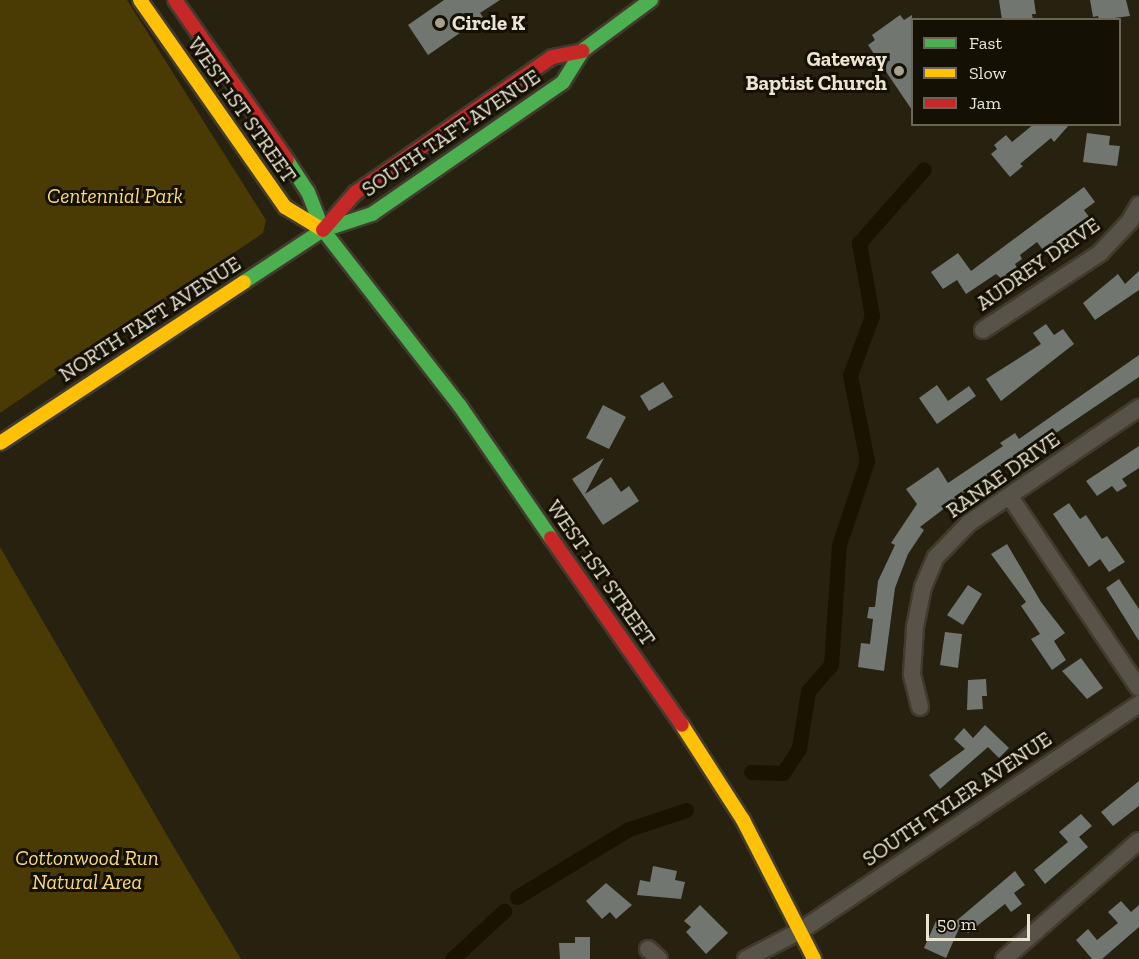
<!DOCTYPE html>
<style>
body{margin:0}
#map{position:relative;width:1139px;height:959px;overflow:hidden;background:#272110;font-family:"Zilla Slab",serif}
div>[style]{position:absolute}
.green>*{inset:0;background:#4a3a03}
.canal>*{height:15px;margin:-7.5px;padding:0 7.5px;transform-origin:7.5px;border-radius:7.5px;background:#1a1302}
.building>*{inset:0;background:#717671}
.roads{filter:drop-shadow(2px 0 #413b2d) drop-shadow(-2px 0 #413b2d) drop-shadow(0 2px #413b2d) drop-shadow(0 -2px #413b2d)}
.street>*{height:16px;margin:-8px;padding:0 8px;transform-origin:8px;border-radius:8px;background:#575349}
.fast>*{height:14px;margin:-7px;padding:0 7px;transform-origin:7px;border-radius:7px;background:#4caf50}
.slow>*{height:14px;margin:-7px;padding:0 7px;transform-origin:7px;border-radius:7px;background:#ffc107}
.jam>*{height:14px;margin:-7px;padding:0 7px;transform-origin:7px;border-radius:7px;background:#c62828}
.dots>*{width:16px;height:16px;translate:-50% -50%;box-sizing:border-box;border:3px solid #141004;border-radius:50%}
span{translate:-50% -50%;white-space:nowrap;text-align:center;line-height:1.15;-webkit-text-stroke:6px #141004;paint-order:stroke}
.poi-label{font-size:21px;color:#eae4d3;font-weight:700}
.left{translate:0 -50%;text-align:left}
.right{translate:-100% -50%;text-align:right}
.street-label{font-size:21px;color:#eae4d3}
.park-label{font-size:21px;color:#fada78;font-style:italic}
.legend{position:absolute;left:911px;top:18px;width:210px;height:108px;box-sizing:border-box;background:#141004;border:2px solid #6a6557;margin:0;padding:8px 10px;list-style:none;font-size:18px;color:#eae4d3}
.legend li{display:flex;align-items:center;gap:12px;height:30px}
.legend b{width:30px;border:2px solid #6a6557}
.scale{position:absolute;left:926px;top:914px;width:104px;height:27px;box-sizing:border-box;border:3px solid #eae4d3;border-top:0;padding-left:8px;font-size:18px;line-height:21px;white-space:nowrap;color:#eae4d3;-webkit-text-stroke:4px #141004;paint-order:stroke}
</style>
<div id="map">
<div class="green">
<div style="clip-path:polygon(0 0,127px 0,266px 220px,263px 233px,0 413px)"></div>
<div style="clip-path:polygon(0 547px,175px 849px,241px 959px,0 959px)"></div>
</div>
<div class="canal">
<div style="left:751px;top:772px;width:32px;rotate:2deg"></div>
<div style="left:783px;top:773px;width:30px;rotate:-57deg"></div>
<div style="left:799px;top:748px;width:58px;rotate:-81deg"></div>
<div style="left:808px;top:691px;width:35px;rotate:-49deg"></div>
<div style="left:831px;top:665px;width:120px;rotate:-86.2deg"></div>
<div style="left:839px;top:545px;width:89px;rotate:-71.6deg"></div>
<div style="left:867px;top:461px;width:88px;rotate:-101.2deg"></div>
<div style="left:850px;top:375px;width:63px;rotate:-69.6deg"></div>
<div style="left:872px;top:316px;width:74px;rotate:-100.1deg"></div>
<div style="left:859px;top:243px;width:98px;rotate:-48.7deg"></div>
<div style="left:517px;top:897px;width:131px;rotate:-31.3deg"></div>
<div style="left:629px;top:829px;width:60px;rotate:-18.4deg"></div>
<div style="left:452px;top:959px;width:71px;rotate:-42.7deg"></div>
</div>
<div class="building">
<div style="clip-path:polygon(444px 0,500px 0,480px 13px,483px 17px,428px 55px,408px 25px)"></div>
<div style="clip-path:polygon(999px 0,1034px 0,1036px 14px,1032px 14px,1033px 20px,1002px 20px)"></div>
<div style="clip-path:polygon(1090px 0,1126px 0,1130px 16px,1099px 20px,1098px 16px,1093px 17px)"></div>
<div style="clip-path:polygon(900px 15px,904px 20px,912px 15px,912px 110px,868px 45px,875px 40px,872px 35px)"></div>
<div style="clip-path:polygon(1034px 124px,1070px 124px,1054px 142px,1051px 138px,1020px 164px,1023px 166px,1010px 177px,991px 154px,997px 149px,994px 145px,1006px 135px,1012px 142px)"></div>
<div style="clip-path:polygon(1087px 133px,1110px 136px,1109px 145px,1120px 146px,1117px 166px,1083px 162px)"></div>
<div style="clip-path:polygon(1084px 187px,1095px 202px,1084px 210px,1092px 221px,1045px 253px,1037px 242px,1020px 255px,1022px 259px,1015px 264px,1019px 271px,1004px 281px,996px 274px,966px 294px,957px 280px,943px 289px,931px 272px,958px 253px,971px 271px)"></div>
<div style="clip-path:polygon(1139px 271px,1139px 290px,1095px 320px,1083px 303px,1118px 274px,1125px 284px)"></div>
<div style="clip-path:polygon(1046px 324px,1054px 335px,1063px 329px,1074px 344px,1001px 401px,986px 379px,1041px 344px,1033px 333px)"></div>
<div style="clip-path:polygon(1139px 355px,1139px 377px,1022px 456px,1020px 453px,1000px 466px,920px 527px,924px 530px,908px 554px,895px 588px,884px 671px,858px 667px,861px 643px,870px 644px,873px 619px,867px 618px,869px 607px,875px 607px,878px 581px,895px 545px,891px 543px,917px 504px,906px 489px,938px 467px,948px 483px,1003px 446px,1000px 443px,1015px 433px,1019px 439px)"></div>
<div style="clip-path:polygon(663px 382px,673px 397px,649px 411px,640px 396px)"></div>
<div style="clip-path:polygon(937px 385px,948px 401px,969px 386px,976px 396px,937px 424px,919px 398px)"></div>
<div style="clip-path:polygon(603px 405px,626px 417px,609px 449px,586px 438px)"></div>
<div style="clip-path:polygon(1139px 446px,1139px 468px,1122px 479px,1127px 486px,1117px 492px,1112px 486px,1097px 496px,1086px 481px)"></div>
<div style="clip-path:polygon(604px 458px,585px 494px,611px 477px,621px 492px,629px 486px,639px 501px,603px 525px,572px 479px)"></div>
<div style="clip-path:polygon(1069px 503px,1080px 519px,1086px 515px,1102px 539px,1107px 536px,1125px 562px,1109px 572px,1100px 559px,1089px 567px,1053px 514px)"></div>
<div style="clip-path:polygon(1007px 544px,1041px 602px,1065px 633px,1054px 641px,1066px 660px,1052px 670px,1031px 639px,1040px 634px,1021px 606px,1026px 602px,991px 554px)"></div>
<div style="clip-path:polygon(1119px 579px,1139px 609px,1139px 641px,1106px 588px)"></div>
<div style="clip-path:polygon(968px 585px,982px 594px,963px 625px,947px 615px)"></div>
<div style="clip-path:polygon(945px 632px,962px 634px,958px 668px,940px 665px)"></div>
<div style="clip-path:polygon(1081px 658px,1103px 688px,1087px 699px,1062px 671px)"></div>
<div style="clip-path:polygon(986px 679px,987px 696px,982px 696px,983px 709px,967px 710px,968px 680px)"></div>
<div style="clip-path:polygon(985px 725px,1009px 748px,999px 758px,988px 747px,940px 789px,929px 775px,965px 749px,954px 739px,964px 728px,973px 738px)"></div>
<div style="clip-path:polygon(1139px 781px,1139px 806px,1113px 826px,1101px 812px)"></div>
<div style="clip-path:polygon(1081px 814px,1092px 826px,1079px 837px,1088px 847px,1045px 884px,1034px 870px,1068px 842px,1059px 832px)"></div>
<div style="clip-path:polygon(653px 866px,677px 871px,675px 880px,685px 882px,681px 899px,637px 895px,640px 880px,650px 882px)"></div>
<div style="clip-path:polygon(1015px 871px,1025px 885px,1014px 893px,1022px 904px,1011px 912px,1005px 904px,968px 933px,961px 924px,946px 958px,924px 948px,936px 921px,949px 927px)"></div>
<div style="clip-path:polygon(606px 883px,632px 905px,616px 919px,610px 912px,602px 919px,586px 901px)"></div>
<div style="clip-path:polygon(1121px 901px,1131px 912px,1139px 905px,1139px 927px,1102px 959px,1092px 959px,1076px 940px,1088px 929px,1097px 940px,1118px 923px,1108px 912px)"></div>
<div style="clip-path:polygon(700px 905px,728px 933px,706px 954px,686px 932px,691px 927px,684px 921px)"></div>
<div style="clip-path:polygon(575px 937px,590px 937px,590px 959px,560px 959px,559px 943px,575px 943px)"></div>
</div>
<div class="roads">
<div class="street">
<div style="left:983px;top:330px;width:140px;rotate:-33.3deg"></div>
<div style="left:1100px;top:253px;width:44px;rotate:-46.8deg"></div>
<div style="left:1130px;top:221px;width:18px;rotate:-61deg"></div>
<div style="left:1010px;top:497px;width:230px;rotate:56deg"></div>
<div style="left:920px;top:707px;width:34px;rotate:-104deg"></div>
<div style="left:912px;top:674px;width:47px;rotate:-86.3deg"></div>
<div style="left:915px;top:627px;width:41px;rotate:-78.7deg"></div>
<div style="left:923px;top:587px;width:33px;rotate:-67deg"></div>
<div style="left:936px;top:557px;width:47px;rotate:-45.9deg"></div>
<div style="left:969px;top:523px;width:205px;rotate:-34.1deg"></div>
<div style="left:648px;top:949px;width:15px;rotate:42deg"></div>
<div style="left:746px;top:959px;width:61px;rotate:-27.4deg"></div>
<div style="left:800px;top:931px;width:408px;rotate:-33.8deg"></div>
<div style="left:1004px;top:959px;width:179px;rotate:-41.2deg"></div>
</div>
<div class="fast">
<div style="left:287px;top:160px;width:38px;rotate:57deg"></div>
<div style="left:308px;top:192px;width:41px;rotate:68.5deg"></div>
<div style="left:323px;top:230px;width:223px;rotate:52.1deg"></div>
<div style="left:460px;top:406px;width:160px;rotate:55.4deg"></div>
<div style="left:244px;top:282px;width:95px;rotate:-33.4deg"></div>
<div style="left:323px;top:230px;width:52px;rotate:-18.1deg"></div>
<div style="left:372px;top:214px;width:232px;rotate:-34.6deg"></div>
<div style="left:563px;top:82px;width:36px;rotate:-58deg"></div>
<div style="left:582px;top:51px;width:86px;rotate:-36.5deg"></div>
</div>
<div class="slow">
<div style="left:140px;top:0;width:253px;rotate:55deg"></div>
<div style="left:285px;top:207px;width:44px;rotate:31.2deg"></div>
<div style="left:0;top:443px;width:292px;rotate:-33.4deg"></div>
<div style="left:682px;top:725px;width:113px;rotate:57.3deg"></div>
<div style="left:743px;top:820px;width:156px;rotate:62.9deg"></div>
</div>
<div class="jam">
<div style="left:175px;top:0;width:195px;rotate:55deg"></div>
<div style="left:323px;top:230px;width:49px;rotate:-49.1deg"></div>
<div style="left:355px;top:193px;width:239px;rotate:-34.6deg"></div>
<div style="left:552px;top:57px;width:31px;rotate:-11deg"></div>
<div style="left:551px;top:538px;width:228px;rotate:55deg"></div>
</div>
</div>
<div class="dots">
<div style="left:440px;top:23px;background:#a6a08f"></div>
<div style="left:899px;top:71px;background:#a6a08f"></div>
</div>
<div class="poi-label">
<span class="left" style="left:452px;top:23px">Circle K</span>
<span class="right" style="left:887px;top:71px">Gateway<br>Baptist Church</span>
</div>
<div class="street-label">
<span style="left:242px;top:110px;rotate:55deg">WEST 1ST STREET</span>
<span style="left:451px;top:133px;rotate:-34deg">SOUTH TAFT AVENUE</span>
<span style="left:1038px;top:264px;rotate:-35deg">AUDREY DRIVE</span>
<span style="left:150px;top:319px;rotate:-33deg">NORTH TAFT AVENUE</span>
<span style="left:1003px;top:475px;rotate:-35deg">RANAE DRIVE</span>
<span style="left:601px;top:573px;rotate:55deg">WEST 1ST STREET</span>
<span style="left:957px;top:799px;rotate:-34deg">SOUTH TYLER AVENUE</span>
</div>
<div class="park-label">
<span style="left:115px;top:196px">Centennial Park</span>
<span style="left:87px;top:870px">Cottonwood Run<br>Natural Area</span>
</div>
<ul class="legend">
<li><b style="height:8px;background:#4caf50"></b>Fast</li>
<li><b style="height:8px;background:#ffc107"></b>Slow</li>
<li><b style="height:8px;background:#c62828"></b>Jam</li>
</ul>
<div class="scale">50 m</div>
</div>
